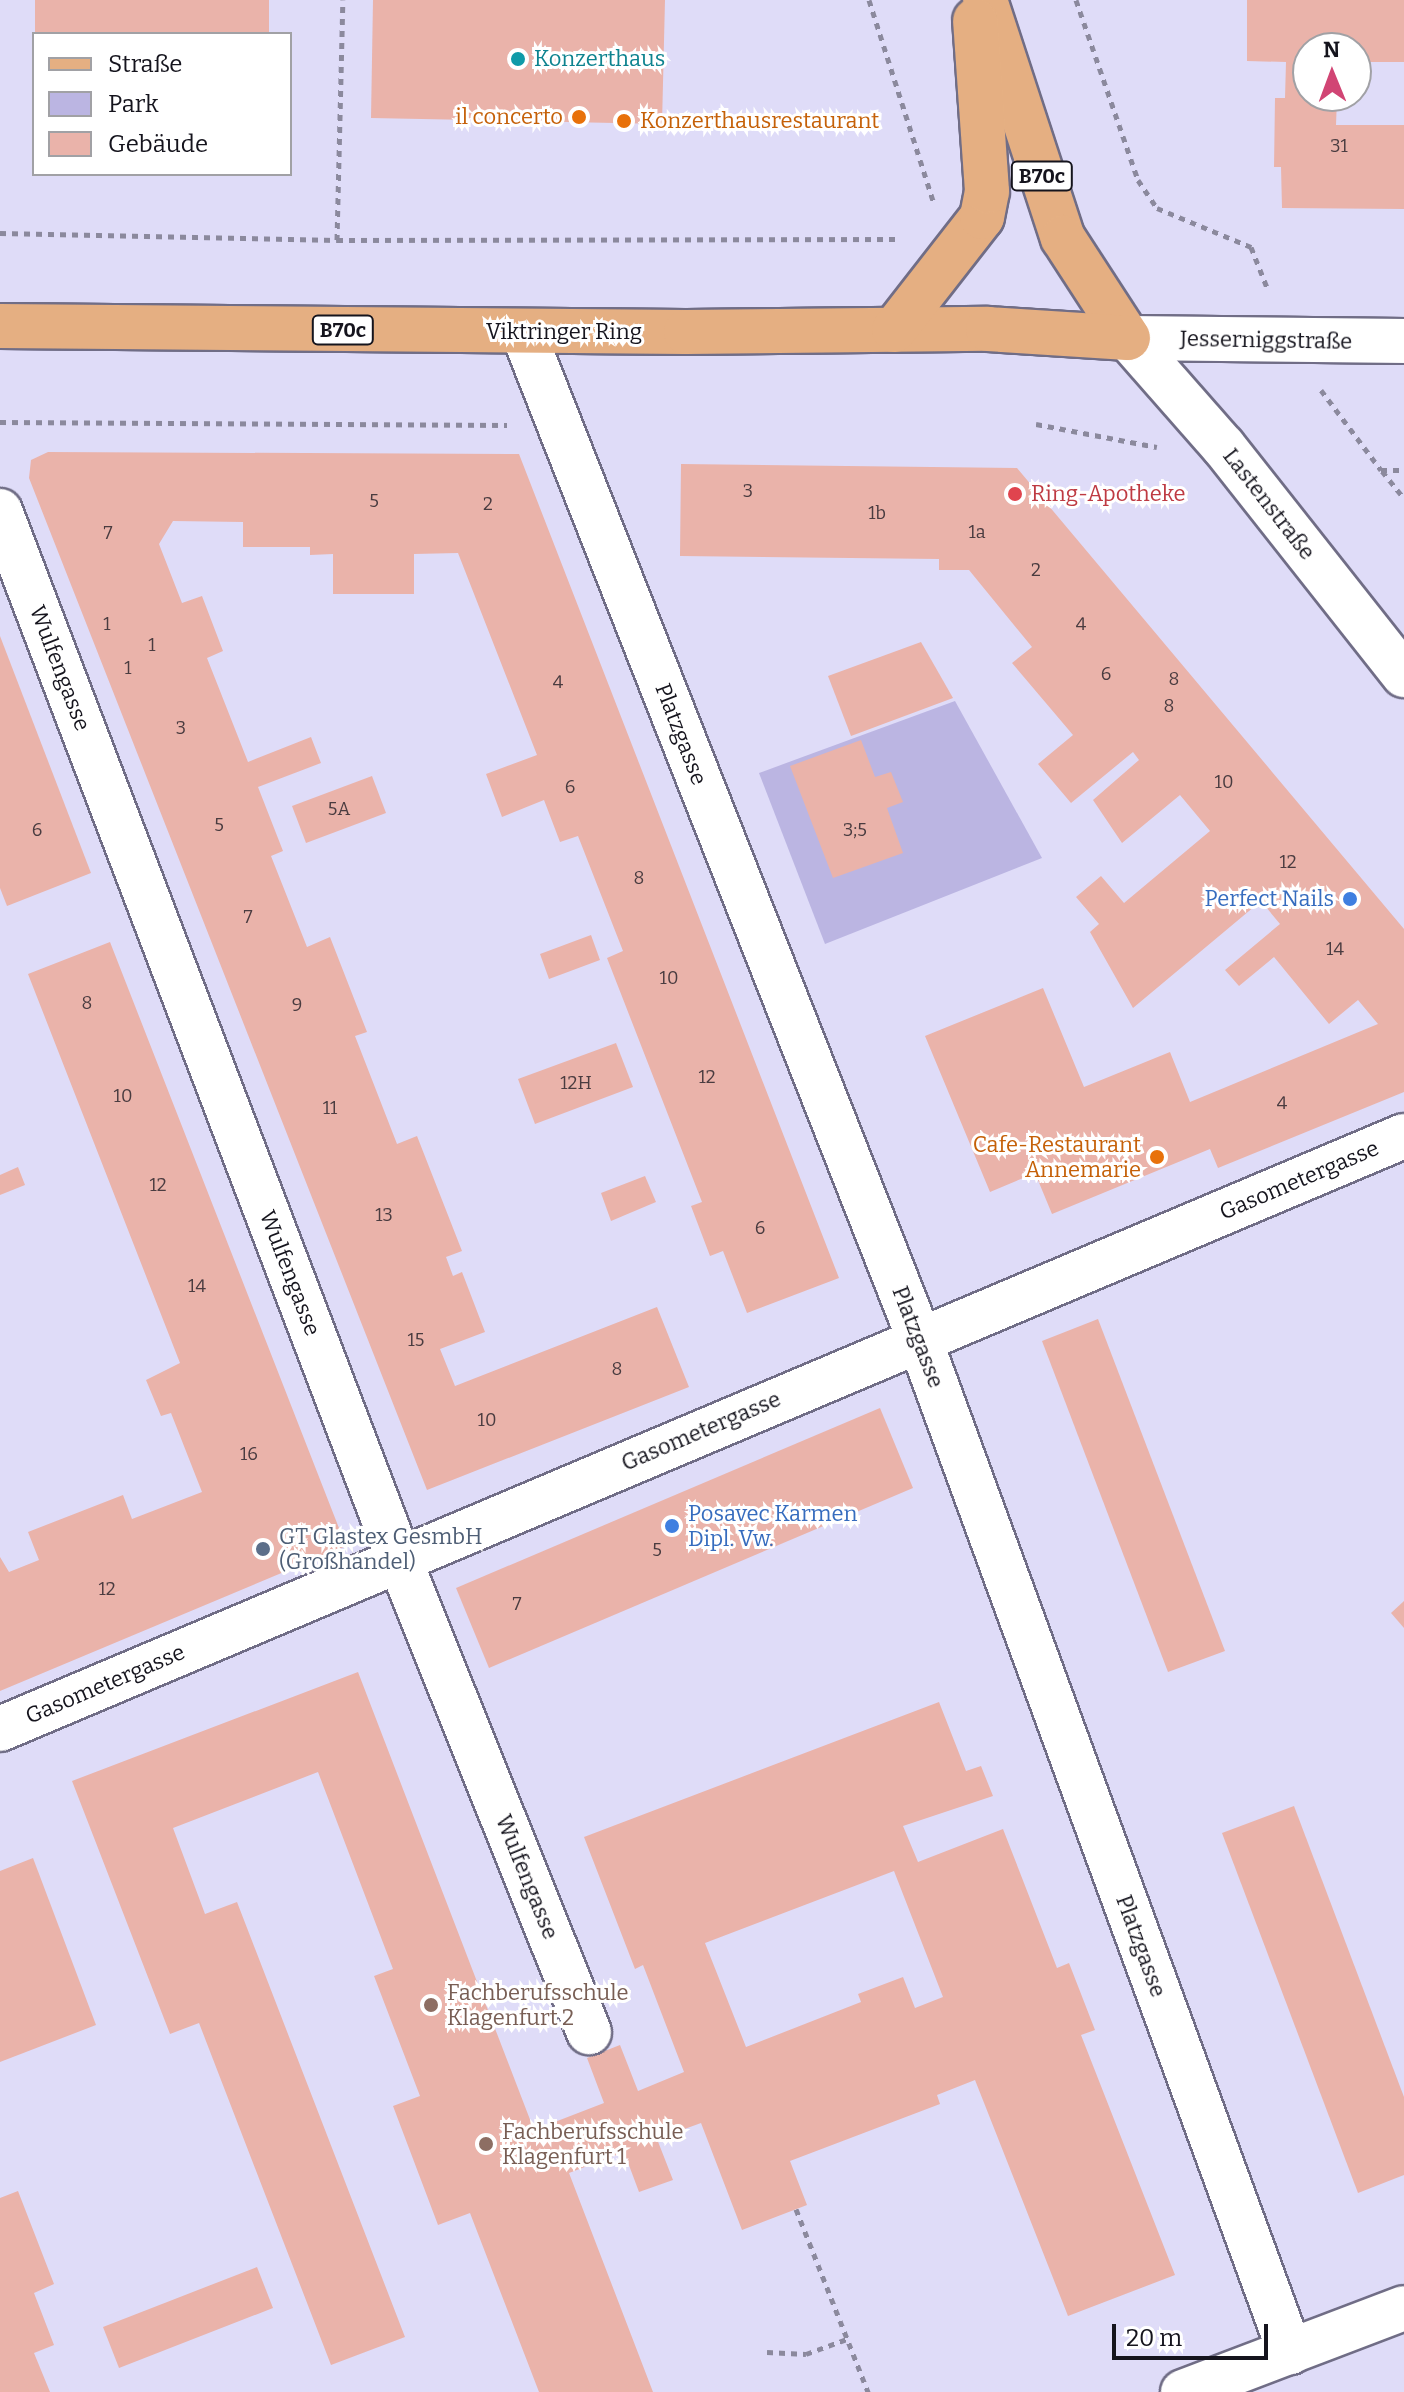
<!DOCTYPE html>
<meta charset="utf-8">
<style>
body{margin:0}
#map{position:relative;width:1404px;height:2392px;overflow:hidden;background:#dfdcf8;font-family:Bitter,serif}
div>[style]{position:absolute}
.green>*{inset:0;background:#bbb5e2}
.building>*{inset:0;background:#eab3aa}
.path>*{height:5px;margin-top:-2.5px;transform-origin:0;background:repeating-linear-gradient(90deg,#8b899d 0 6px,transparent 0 12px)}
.roads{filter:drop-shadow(2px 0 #706d86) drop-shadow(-2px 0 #706d86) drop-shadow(0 2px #706d86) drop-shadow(0 -2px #706d86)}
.minor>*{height:44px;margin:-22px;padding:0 22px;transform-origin:22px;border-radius:22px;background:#fff}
.tertiary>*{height:44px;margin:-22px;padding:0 22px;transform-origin:22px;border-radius:22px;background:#fff}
.primary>*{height:44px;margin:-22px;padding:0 22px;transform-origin:22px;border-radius:22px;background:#e5af82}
.dots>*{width:22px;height:22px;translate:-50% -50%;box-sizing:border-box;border:4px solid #fff;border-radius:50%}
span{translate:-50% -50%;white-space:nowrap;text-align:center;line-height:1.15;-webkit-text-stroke:6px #fff;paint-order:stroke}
.number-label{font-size:18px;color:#4a3c40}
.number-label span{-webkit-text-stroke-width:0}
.shield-label span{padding:2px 6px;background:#fff;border:2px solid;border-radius:6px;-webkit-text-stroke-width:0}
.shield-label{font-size:20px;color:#15141d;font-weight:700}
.culture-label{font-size:22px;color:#0d838f}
.left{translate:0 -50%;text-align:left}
.food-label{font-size:22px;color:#c56008}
.right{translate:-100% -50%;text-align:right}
.street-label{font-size:22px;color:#15141d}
.health-label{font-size:22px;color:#be3a42}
.shop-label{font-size:22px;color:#366cbe}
.service-label{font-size:22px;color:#4e5e75}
.education-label{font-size:22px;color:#785e54}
.legend{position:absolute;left:32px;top:32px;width:260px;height:144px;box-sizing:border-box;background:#fff;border:2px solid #a1a1a5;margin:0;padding:10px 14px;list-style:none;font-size:24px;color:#15141d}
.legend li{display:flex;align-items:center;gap:16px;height:40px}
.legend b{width:40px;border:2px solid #a1a1a5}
.north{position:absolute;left:1292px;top:32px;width:80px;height:80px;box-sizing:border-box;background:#fff;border:2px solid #a1a1a5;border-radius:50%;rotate:359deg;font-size:22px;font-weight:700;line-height:32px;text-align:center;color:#15141d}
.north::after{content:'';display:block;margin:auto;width:28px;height:36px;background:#d14574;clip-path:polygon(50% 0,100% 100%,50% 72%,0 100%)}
.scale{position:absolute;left:1112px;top:2324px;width:156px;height:36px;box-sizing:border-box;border:4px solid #15141d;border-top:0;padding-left:10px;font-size:24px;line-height:28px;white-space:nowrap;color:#15141d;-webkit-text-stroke:6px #fff;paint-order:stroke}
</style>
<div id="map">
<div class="green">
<div style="clip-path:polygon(955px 701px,1042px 858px,825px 944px,759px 773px)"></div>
</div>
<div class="building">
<div style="clip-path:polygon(35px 0,269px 0,269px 34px,35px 34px)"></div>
<div style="clip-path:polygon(373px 0,665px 0,662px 124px,371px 118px)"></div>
<div style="clip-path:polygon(1247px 0,1404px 0,1404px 62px,1356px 62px,1356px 48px,1308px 48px,1308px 96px,1337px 99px,1336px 125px,1404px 125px,1404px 209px,1282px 208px,1281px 167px,1274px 167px,1275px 98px,1285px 98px,1286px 62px,1247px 61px)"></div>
<div style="clip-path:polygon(48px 452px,519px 454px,839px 1278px,747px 1313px,723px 1251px,710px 1256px,691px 1206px,702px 1202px,607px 958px,623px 951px,578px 836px,560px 842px,544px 800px,502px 817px,486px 774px,537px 755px,458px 553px,414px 554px,414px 594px,333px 594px,333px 554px,310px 555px,310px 547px,243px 547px,243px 522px,173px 521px,159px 544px,182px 603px,202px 596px,223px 651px,207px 658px,248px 762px,311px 737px,321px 763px,258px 787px,283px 851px,271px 856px,307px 947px,330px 937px,367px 1032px,355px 1036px,397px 1144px,417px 1136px,462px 1251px,446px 1257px,453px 1276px,462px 1272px,485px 1332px,440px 1349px,455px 1386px,657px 1307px,689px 1387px,427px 1490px,29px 478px,31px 460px)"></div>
<div style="clip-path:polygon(681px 464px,1017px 468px,1404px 929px,1404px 1092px,1218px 1168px,1210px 1149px,1052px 1214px,1035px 1173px,990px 1192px,925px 1036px,1043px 988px,1084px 1087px,1170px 1052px,1190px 1102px,1378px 1024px,1358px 1000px,1329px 1024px,1274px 957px,1239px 986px,1225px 970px,1280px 924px,1261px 901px,1133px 1008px,1090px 932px,1099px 924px,1076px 897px,1101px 876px,1124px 903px,1210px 831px,1180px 795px,1122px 843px,1093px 800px,1139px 760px,1133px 752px,1071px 803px,1038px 764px,1073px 735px,1012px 663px,1032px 647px,969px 570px,939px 570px,939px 559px,680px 556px)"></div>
<div style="clip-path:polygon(0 636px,91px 873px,7px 906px,0 888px)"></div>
<div style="clip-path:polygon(921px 642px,953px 698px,851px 736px,828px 676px)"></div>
<div style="clip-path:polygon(861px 740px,875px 777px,891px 772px,903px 802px,887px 808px,903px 853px,833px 878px,790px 766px)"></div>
<div style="clip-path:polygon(372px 776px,386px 813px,306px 843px,292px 806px)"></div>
<div style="clip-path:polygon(591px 935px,600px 960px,549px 979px,540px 954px)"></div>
<div style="clip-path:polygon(110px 942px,346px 1546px,0 1691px,0 1557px,9px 1572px,39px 1560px,28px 1532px,123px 1495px,132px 1519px,202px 1492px,171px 1413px,161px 1416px,146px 1380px,180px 1363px,28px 974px)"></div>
<div style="clip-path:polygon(616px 1043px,633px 1087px,535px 1124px,518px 1079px)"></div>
<div style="clip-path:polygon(18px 1167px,25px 1185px,0 1195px,0 1175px)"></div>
<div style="clip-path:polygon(645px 1176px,656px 1202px,611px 1221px,601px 1193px)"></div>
<div style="clip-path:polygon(1098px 1319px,1225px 1651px,1168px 1672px,1042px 1341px)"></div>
<div style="clip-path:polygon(880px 1408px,913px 1488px,489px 1668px,456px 1588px)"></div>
<div style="clip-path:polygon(1404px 1601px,1404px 1628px,1391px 1613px)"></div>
<div style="clip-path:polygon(evenodd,358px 1672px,534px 2130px,604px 2103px,587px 2058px,620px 2045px,638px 2091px,684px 2072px,643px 1965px,635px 1969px,584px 1837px,939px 1702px,966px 1771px,981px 1766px,993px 1796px,903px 1826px,918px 1862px,1003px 1829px,1057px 1968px,1069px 1963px,1095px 2030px,1081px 2035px,1175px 2275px,1068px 2316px,975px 2080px,937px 2095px,940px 2104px,790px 2161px,807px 2205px,742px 2230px,701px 2123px,657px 2139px,673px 2180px,639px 2192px,624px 2152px,569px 2173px,653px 2392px,539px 2392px,470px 2213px,438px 2225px,393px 2106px,420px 2096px,374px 1976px,393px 1969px,318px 1772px,173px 1828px,205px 1914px,237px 1902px,405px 2337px,331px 2365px,199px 2023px,170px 2034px,72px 1781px,358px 1672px,894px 1871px,943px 1997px,915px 2008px,903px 1977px,858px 1994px,861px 2002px,746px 2047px,705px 1943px,894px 1871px)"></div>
<div style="clip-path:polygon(1294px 1806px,1404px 2097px,1404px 2175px,1358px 2193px,1222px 1833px)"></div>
<div style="clip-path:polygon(33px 1858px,96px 2025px,0 2062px,0 1871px)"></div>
<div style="clip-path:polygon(18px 2191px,54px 2284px,34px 2293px,54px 2345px,34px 2353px,50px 2392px,0 2392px,0 2198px)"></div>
<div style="clip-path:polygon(257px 2267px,273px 2308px,119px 2368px,103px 2327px)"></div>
</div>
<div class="path">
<div style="left:869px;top:0;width:211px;rotate:72.3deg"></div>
<div style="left:1076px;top:0;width:190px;rotate:71deg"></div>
<div style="left:1138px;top:180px;width:34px;rotate:56deg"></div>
<div style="left:1157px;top:208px;width:102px;rotate:22.5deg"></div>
<div style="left:1251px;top:247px;width:46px;rotate:68.4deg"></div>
<div style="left:0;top:233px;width:337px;rotate:1.2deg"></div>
<div style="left:337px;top:240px;width:240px;rotate:-88.6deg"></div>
<div style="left:337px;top:240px;width:564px;rotate:-0.1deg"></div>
<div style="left:1321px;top:390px;width:100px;rotate:53.1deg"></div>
<div style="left:1381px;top:470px;width:23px"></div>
<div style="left:0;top:422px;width:507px;rotate:0.34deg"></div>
<div style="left:1036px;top:424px;width:123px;rotate:10.8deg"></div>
<div style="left:1382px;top:471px;width:35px;rotate:51deg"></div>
<div style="left:796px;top:2209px;width:197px;rotate:68.5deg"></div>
<div style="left:767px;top:2352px;width:39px;rotate:3deg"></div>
<div style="left:806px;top:2354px;width:44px;rotate:-20.1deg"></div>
</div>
<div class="roads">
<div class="minor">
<div style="left:523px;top:332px;width:1081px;rotate:68.51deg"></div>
<div style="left:919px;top:1338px;width:1080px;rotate:69.9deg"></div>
<div style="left:1128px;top:338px;width:276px;rotate:0.6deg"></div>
<div style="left:0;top:511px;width:1121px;rotate:69.16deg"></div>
<div style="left:399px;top:1559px;width:510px;rotate:68.12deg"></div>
<div style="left:0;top:1729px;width:1524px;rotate:-22.9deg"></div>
</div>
<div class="tertiary">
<div style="left:1128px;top:338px;width:144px;rotate:48.7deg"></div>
<div style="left:1223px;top:446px;width:292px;rotate:51.7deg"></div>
<div style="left:1183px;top:2392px;width:236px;rotate:-20.8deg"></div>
</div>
<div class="primary">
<div style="left:985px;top:0;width:250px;rotate:71.9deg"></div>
<div style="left:1063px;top:238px;width:119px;rotate:57deg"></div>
<div style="left:0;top:326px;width:686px;rotate:0.5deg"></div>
<div style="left:686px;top:332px;width:302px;rotate:-0.6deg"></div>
<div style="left:988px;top:329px;width:140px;rotate:3.7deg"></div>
<div style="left:894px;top:330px;width:143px;rotate:-52.1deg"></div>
<div style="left:982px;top:217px;width:26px;rotate:-79deg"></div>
<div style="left:987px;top:191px;width:171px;rotate:-94deg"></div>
</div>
</div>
<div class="dots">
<div style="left:518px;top:59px;background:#0f9aa8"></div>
<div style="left:579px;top:117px;background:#e8710a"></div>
<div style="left:624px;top:121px;background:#e8710a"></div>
<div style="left:1015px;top:494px;background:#e0444e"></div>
<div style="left:1350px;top:899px;background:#3f7fe0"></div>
<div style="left:1157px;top:1157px;background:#e8710a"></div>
<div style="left:672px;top:1526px;background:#3f7fe0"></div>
<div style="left:263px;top:1549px;background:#5c6f8a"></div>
<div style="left:431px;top:2005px;background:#8d6e63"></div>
<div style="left:486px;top:2144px;background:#8d6e63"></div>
</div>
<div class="number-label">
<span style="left:1339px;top:146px">31</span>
<span style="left:748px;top:491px">3</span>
<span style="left:374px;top:501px">5</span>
<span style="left:488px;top:504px">2</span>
<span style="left:877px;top:513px">1b</span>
<span style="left:977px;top:532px">1a</span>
<span style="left:108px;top:533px">7</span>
<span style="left:1036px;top:570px">2</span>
<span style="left:107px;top:624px">1</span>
<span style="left:1081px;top:624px">4</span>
<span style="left:152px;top:645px">1</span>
<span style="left:128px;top:668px">1</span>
<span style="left:1106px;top:674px">6</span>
<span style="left:1174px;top:679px">8</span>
<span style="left:558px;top:682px">4</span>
<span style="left:1169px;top:706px">8</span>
<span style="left:181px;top:728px">3</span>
<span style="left:1224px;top:782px">10</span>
<span style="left:570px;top:787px">6</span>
<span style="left:339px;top:809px">5A</span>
<span style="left:219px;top:825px">5</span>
<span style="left:37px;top:830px">6</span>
<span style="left:855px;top:830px">3;5</span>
<span style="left:1288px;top:862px">12</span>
<span style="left:639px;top:878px">8</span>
<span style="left:248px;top:917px">7</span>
<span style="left:1335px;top:949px">14</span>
<span style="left:669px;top:978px">10</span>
<span style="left:87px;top:1003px">8</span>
<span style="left:297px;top:1005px">9</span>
<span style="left:707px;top:1077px">12</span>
<span style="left:576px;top:1083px">12H</span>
<span style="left:123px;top:1096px">10</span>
<span style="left:1282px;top:1103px">4</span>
<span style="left:330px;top:1108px">11</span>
<span style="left:158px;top:1185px">12</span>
<span style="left:384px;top:1215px">13</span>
<span style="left:760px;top:1228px">6</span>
<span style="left:197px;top:1286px">14</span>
<span style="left:416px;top:1340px">15</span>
<span style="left:617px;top:1369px">8</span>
<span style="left:487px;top:1420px">10</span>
<span style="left:249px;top:1454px">16</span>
<span style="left:657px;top:1550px">5</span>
<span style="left:107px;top:1589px">12</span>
<span style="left:517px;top:1604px">7</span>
</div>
<div class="shield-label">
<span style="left:1042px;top:176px">B70c</span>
<span style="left:343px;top:330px">B70c</span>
</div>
<div class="culture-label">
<span class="left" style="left:534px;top:59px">Konzerthaus</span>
</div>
<div class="food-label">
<span class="right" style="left:563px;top:117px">il concerto</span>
<span class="left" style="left:640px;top:121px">Konzerthausrestaurant</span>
<span class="right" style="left:1141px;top:1157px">Cafe-Restaurant<br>Annemarie</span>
</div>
<div class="street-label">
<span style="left:564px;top:332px">Viktringer Ring</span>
<span style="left:1266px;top:340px;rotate:1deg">Jesserniggstraße</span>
<span style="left:1269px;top:504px;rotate:52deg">Lastenstraße</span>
<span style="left:60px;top:668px;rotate:69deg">Wulfengasse</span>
<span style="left:681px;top:734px;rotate:69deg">Platzgasse</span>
<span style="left:1299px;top:1180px;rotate:-23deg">Gasometergasse</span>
<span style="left:290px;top:1273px;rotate:69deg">Wulfengasse</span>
<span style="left:918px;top:1337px;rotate:69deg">Platzgasse</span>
<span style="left:701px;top:1431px;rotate:-23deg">Gasometergasse</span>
<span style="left:105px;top:1684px;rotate:-23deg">Gasometergasse</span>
<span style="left:527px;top:1877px;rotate:68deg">Wulfengasse</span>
<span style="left:1141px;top:1946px;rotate:70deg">Platzgasse</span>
</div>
<div class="health-label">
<span class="left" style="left:1031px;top:494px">Ring-Apotheke</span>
</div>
<div class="shop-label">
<span class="right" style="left:1334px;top:899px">Perfect Nails</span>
<span class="left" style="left:688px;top:1526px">Posavec Karmen<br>Dipl. Vw.</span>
</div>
<div class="service-label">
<span class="left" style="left:279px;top:1549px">GT Glastex GesmbH<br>(Großhandel)</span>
</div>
<div class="education-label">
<span class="left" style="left:447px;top:2005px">Fachberufsschule<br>Klagenfurt 2</span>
<span class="left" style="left:502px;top:2144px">Fachberufsschule<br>Klagenfurt 1</span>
</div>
<ul class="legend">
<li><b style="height:10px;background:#e5af82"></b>Straße</li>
<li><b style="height:22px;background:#bbb5e2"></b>Park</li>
<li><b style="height:22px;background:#eab3aa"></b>Gebäude</li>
</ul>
<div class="north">N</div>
<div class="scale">20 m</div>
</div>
